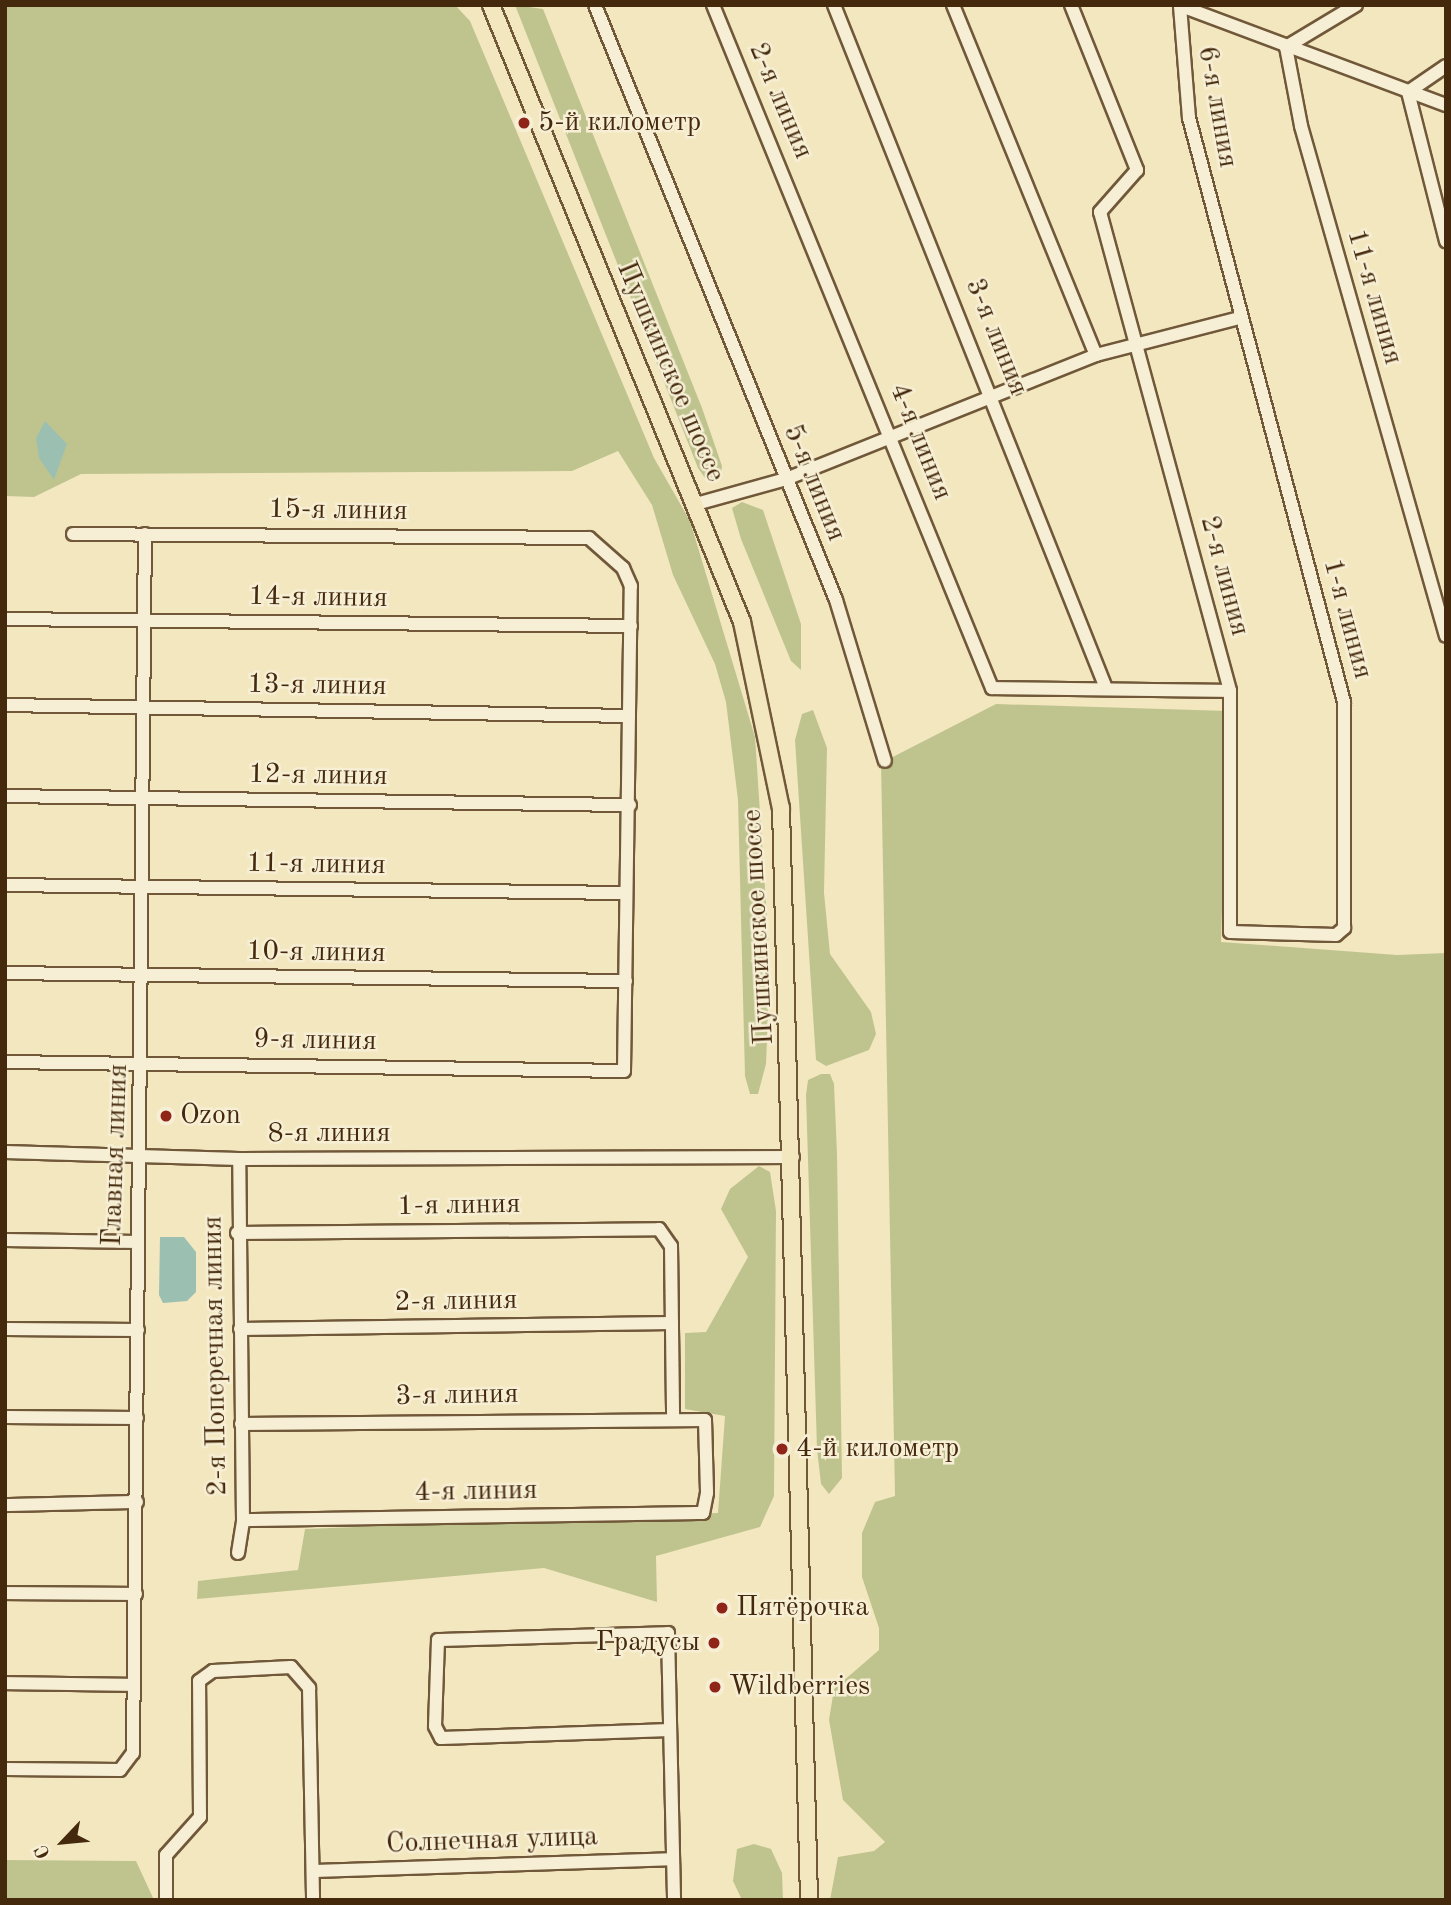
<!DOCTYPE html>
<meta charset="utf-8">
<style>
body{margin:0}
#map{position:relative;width:1451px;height:1905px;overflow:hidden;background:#f3e7bf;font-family:"Old Standard TT",serif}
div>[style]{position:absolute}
.green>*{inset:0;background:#bfc48f}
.water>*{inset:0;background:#9bc0b2}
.roads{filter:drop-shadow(2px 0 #705839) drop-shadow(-2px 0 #705839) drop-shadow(0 2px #705839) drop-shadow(0 -2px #705839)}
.minor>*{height:12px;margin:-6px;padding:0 6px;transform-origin:6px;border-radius:6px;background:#f7efd5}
.major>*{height:16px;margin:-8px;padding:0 8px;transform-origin:8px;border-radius:8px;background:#f3e7bf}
.dots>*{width:19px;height:19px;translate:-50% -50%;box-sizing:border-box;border:4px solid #f7efd5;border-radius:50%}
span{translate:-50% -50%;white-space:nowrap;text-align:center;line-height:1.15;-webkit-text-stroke:5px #f7efd5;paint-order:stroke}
.street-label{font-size:28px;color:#44290c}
.poi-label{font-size:28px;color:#44290c}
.left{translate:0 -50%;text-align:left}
.right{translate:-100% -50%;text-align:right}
.frame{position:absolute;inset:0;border:7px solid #44290c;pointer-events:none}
.north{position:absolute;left:28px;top:1807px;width:70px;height:70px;-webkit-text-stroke:5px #f7efd5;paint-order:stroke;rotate:244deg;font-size:19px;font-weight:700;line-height:28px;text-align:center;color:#44290c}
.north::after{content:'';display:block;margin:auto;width:24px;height:32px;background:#44290c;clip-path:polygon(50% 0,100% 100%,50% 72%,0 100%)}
</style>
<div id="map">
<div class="green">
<div style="clip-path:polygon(5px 5px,455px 5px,470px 21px,654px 458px,690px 521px,755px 737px,770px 964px,766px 1064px,758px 1094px,750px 1094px,745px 1076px,738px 800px,726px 702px,715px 664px,673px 575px,652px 505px,618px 451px,572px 471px,81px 474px,34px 497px,5px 496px)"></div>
<div style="clip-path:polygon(515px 5px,543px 9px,702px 408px,722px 466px,720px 479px,705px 478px,698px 468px)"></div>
<div style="clip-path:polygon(742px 502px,763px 510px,801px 624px,801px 670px,791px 661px,741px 539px,732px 508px)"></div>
<div style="clip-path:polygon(996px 704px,1228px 711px,1221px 942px,1397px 955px,1446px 953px,1446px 1900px,830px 1900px,838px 1857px,874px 1851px,885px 1842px,843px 1800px,829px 1720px,834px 1689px,879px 1650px,879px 1628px,862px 1577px,862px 1533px,875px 1502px,895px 1496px,881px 763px)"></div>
<div style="clip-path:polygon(813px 710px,827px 748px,824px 893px,830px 954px,871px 1012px,876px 1034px,869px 1050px,826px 1066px,816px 1060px,795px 740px,802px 714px)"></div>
<div style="clip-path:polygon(821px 1074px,830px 1074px,834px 1084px,837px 1154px,842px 1478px,829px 1494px,821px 1484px,817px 1449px,806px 1095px,808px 1080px)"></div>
<div style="clip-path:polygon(759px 1166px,770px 1172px,776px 1211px,774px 1496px,760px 1527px,656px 1556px,657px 1602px,544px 1568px,197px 1599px,198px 1581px,298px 1570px,305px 1529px,718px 1513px,725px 1416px,685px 1409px,685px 1333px,706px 1332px,748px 1257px,721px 1209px,730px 1189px)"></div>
<div style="clip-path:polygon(754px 1844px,771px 1849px,782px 1873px,783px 1900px,742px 1900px,733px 1881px,737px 1849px)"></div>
<div style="clip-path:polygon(5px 1860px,136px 1861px,154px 1900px,5px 1900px)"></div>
</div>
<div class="water">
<div style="clip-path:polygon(45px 421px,67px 444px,54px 480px,39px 458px,36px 438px)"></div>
<div style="clip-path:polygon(160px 1237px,184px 1237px,196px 1252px,196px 1292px,187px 1301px,163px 1303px,159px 1295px)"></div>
</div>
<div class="roads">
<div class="minor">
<div style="left:595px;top:5px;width:642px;rotate:67.95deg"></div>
<div style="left:836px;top:600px;width:168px;rotate:73.1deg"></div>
<div style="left:713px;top:5px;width:738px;rotate:67.78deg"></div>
<div style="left:992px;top:688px;width:238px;rotate:0.7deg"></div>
<div style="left:834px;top:5px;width:735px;rotate:68.29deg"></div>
<div style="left:953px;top:5px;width:378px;rotate:67.8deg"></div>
<div style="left:1071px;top:5px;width:178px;rotate:68.2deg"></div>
<div style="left:1137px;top:170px;width:56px;rotate:131.4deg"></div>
<div style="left:1100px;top:212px;width:496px;rotate:74.8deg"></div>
<div style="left:1230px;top:691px;width:241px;rotate:90deg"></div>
<div style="left:1230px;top:932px;width:106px;rotate:1.6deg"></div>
<div style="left:1336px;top:935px;width:11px;rotate:-41deg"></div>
<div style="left:1344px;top:928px;width:226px;rotate:-90deg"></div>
<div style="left:1344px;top:702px;width:604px;rotate:-104.86deg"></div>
<div style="left:1189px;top:118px;width:113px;rotate:-94.6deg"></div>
<div style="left:1356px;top:5px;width:82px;rotate:149deg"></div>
<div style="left:1286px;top:47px;width:80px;rotate:79.2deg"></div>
<div style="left:1301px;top:126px;width:530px;rotate:74.13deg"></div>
<div style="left:1181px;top:6px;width:283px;rotate:20.5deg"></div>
<div style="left:1446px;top:66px;width:46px;rotate:145.6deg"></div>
<div style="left:1408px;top:92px;width:154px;rotate:75.7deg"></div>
<div style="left:696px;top:504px;width:93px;rotate:-15.5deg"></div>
<div style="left:786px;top:479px;width:334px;rotate:-21.8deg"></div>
<div style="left:1096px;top:355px;width:148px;rotate:-14.5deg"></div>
<div style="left:5px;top:619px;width:626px;rotate:0.64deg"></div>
<div style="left:5px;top:705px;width:624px;rotate:1.01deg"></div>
<div style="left:5px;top:796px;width:625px;rotate:0.83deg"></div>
<div style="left:5px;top:885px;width:621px;rotate:0.74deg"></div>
<div style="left:5px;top:973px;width:621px;rotate:0.74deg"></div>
<div style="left:5px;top:1062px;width:619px;rotate:0.83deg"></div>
<div style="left:624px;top:1071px;width:485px;rotate:-89.2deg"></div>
<div style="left:631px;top:586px;width:20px;rotate:-114deg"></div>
<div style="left:623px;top:568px;width:45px;rotate:-138.6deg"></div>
<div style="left:589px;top:538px;width:516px;rotate:-179.56deg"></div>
<div style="left:5px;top:1152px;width:234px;rotate:1.7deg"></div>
<div style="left:239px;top:1159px;width:554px;rotate:-0.21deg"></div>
<div style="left:237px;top:1233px;width:422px;rotate:-0.5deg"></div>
<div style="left:659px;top:1229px;width:21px;rotate:55deg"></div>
<div style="left:671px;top:1246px;width:171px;rotate:89.3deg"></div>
<div style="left:5px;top:1240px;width:133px;rotate:0.9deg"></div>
<div style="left:5px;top:1329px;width:133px;rotate:0.4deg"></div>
<div style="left:240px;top:1329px;width:432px;rotate:-0.8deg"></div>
<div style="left:5px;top:1417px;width:132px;rotate:0.4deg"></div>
<div style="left:241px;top:1424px;width:464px;rotate:-0.5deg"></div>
<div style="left:705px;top:1420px;width:73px;rotate:88.4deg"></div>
<div style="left:707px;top:1493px;width:20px;rotate:101deg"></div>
<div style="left:703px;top:1513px;width:9px;rotate:180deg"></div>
<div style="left:694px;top:1513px;width:451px;rotate:179.1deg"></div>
<div style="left:5px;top:1505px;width:132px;rotate:-1.3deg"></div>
<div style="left:238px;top:1553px;width:33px;rotate:-81deg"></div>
<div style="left:243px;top:1520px;width:361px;rotate:-90.6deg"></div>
<div style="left:5px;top:1593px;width:131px;rotate:0.4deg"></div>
<div style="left:5px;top:1683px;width:129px;rotate:0.9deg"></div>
<div style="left:670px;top:1730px;width:229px;rotate:178deg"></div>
<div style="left:441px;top:1738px;width:13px;rotate:-117deg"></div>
<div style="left:435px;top:1726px;width:86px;rotate:-88deg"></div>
<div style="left:438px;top:1640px;width:230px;rotate:-1.7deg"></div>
<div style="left:668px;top:1633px;width:267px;rotate:88.7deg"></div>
<div style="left:5px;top:1769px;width:115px;rotate:0.5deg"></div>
<div style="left:120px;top:1770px;width:21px;rotate:-53deg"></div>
<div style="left:133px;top:1753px;width:1219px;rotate:-89.44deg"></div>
<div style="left:313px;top:1871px;width:359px;rotate:-1.9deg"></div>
<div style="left:166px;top:1900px;width:45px;rotate:-90deg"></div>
<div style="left:166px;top:1855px;width:51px;rotate:-48.2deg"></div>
<div style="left:200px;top:1817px;width:136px;rotate:-90.4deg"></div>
<div style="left:199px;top:1681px;width:17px;rotate:-36deg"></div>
<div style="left:213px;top:1671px;width:78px;rotate:-2.9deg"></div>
<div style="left:291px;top:1667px;width:28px;rotate:49deg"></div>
<div style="left:309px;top:1688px;width:212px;rotate:88.9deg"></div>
</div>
<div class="major">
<div style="left:491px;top:5px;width:666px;rotate:67.86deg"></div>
<div style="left:742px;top:622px;width:190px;rotate:78.2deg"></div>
<div style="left:781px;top:808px;width:1092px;rotate:88.53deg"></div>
</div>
</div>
<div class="dots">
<div style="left:524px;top:123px;background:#8f2418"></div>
<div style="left:166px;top:1116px;background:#8f2418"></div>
<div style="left:782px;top:1449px;background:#8f2418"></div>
<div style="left:722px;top:1608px;background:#8f2418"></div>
<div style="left:714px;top:1643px;background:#8f2418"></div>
<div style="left:715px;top:1687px;background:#8f2418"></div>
</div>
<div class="street-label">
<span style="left:780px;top:101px;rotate:67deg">2-я линия</span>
<span style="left:1217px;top:107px;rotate:80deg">6-я линия</span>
<span style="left:1374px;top:297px;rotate:74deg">11-я линия</span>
<span style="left:996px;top:337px;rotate:68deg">3-я линия</span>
<span style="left:670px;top:372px;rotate:67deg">Пушкинское шоссе</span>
<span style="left:920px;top:442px;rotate:68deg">4-я линия</span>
<span style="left:814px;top:483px;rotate:68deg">5-я линия</span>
<span style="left:338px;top:511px;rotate:1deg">15-я линия</span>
<span style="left:1224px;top:576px;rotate:75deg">2-я линия</span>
<span style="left:318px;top:598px;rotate:1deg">14-я линия</span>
<span style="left:1347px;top:619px;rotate:75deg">1-я линия</span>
<span style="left:317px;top:686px;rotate:1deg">13-я линия</span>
<span style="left:318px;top:776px;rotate:1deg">12-я линия</span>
<span style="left:316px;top:865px;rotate:1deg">11-я линия</span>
<span style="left:759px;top:927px;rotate:-93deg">Пушкинское шоссе</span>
<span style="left:316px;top:953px;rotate:1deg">10-я линия</span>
<span style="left:315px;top:1041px;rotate:1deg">9-я линия</span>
<span style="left:329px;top:1134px">8-я линия</span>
<span style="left:116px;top:1155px;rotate:-88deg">Главная линия</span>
<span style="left:459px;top:1206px;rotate:-1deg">1-я линия</span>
<span style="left:456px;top:1302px;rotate:-1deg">2-я линия</span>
<span style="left:216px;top:1356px;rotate:-91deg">2-я Поперечная линия</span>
<span style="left:457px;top:1396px;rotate:-1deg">3-я линия</span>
<span style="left:476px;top:1492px;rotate:-1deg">4-я линия</span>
<span style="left:492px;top:1841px;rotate:-2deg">Солнечная улица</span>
</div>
<div class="poi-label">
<span class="left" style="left:538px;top:123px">5-й километр</span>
<span class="left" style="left:180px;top:1116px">Ozon</span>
<span class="left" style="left:796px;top:1449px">4-й километр</span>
<span class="left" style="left:736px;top:1608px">Пятёрочка</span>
<span class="right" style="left:700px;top:1643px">Градусы</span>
<span class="left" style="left:729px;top:1687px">Wildberries</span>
</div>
<div class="frame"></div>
<div class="north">С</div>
</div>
